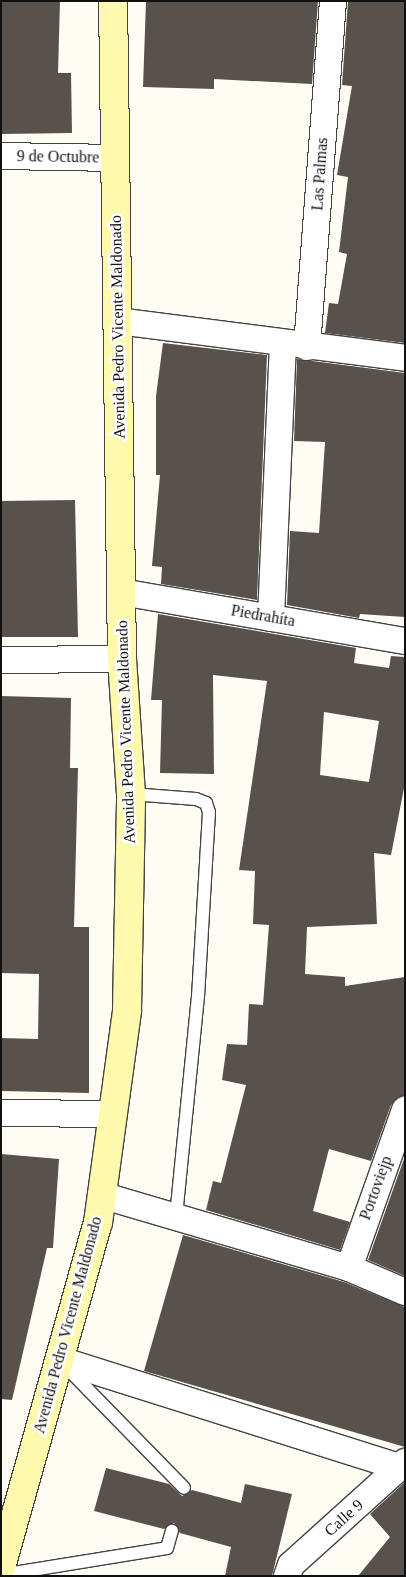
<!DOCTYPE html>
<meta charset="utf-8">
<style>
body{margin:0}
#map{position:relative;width:406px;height:1577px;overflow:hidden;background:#fffdf3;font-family:Georgia,serif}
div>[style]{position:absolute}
.building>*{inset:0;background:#59514c}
.roads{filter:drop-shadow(1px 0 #434343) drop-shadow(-1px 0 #434343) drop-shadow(0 1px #434343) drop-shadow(0 -1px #434343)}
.lane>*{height:12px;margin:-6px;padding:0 6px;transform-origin:6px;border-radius:6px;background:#fff}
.street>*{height:26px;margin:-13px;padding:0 13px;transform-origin:13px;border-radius:13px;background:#fff}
.secondary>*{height:28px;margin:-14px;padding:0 14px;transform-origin:14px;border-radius:14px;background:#fff9ae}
span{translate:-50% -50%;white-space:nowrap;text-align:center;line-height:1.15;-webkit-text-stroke:5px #fff;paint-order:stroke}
.street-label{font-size:16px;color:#101010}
.frame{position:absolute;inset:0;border:2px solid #101010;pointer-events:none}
</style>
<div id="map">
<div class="building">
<div style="clip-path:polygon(1px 1px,60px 1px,58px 73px,71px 73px,72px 133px,1px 134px)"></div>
<div style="clip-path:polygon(146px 1px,318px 1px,312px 84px,214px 79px,214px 89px,143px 87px)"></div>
<div style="clip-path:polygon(348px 1px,405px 1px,405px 343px,325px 333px,329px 303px,338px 304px,347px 254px,339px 252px,348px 177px,337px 175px,352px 86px,342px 85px)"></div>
<div style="clip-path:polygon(163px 343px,267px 355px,257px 600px,161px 584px,162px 567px,152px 566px,160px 475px,156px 475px,156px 396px)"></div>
<div style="clip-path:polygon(297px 359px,405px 373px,405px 617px,360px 614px,359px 618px,287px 605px,290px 531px,319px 533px,325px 442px,294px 441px)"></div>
<div style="clip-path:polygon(75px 500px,78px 637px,1px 637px,1px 501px)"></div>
<div style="clip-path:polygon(evenodd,158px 614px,356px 648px,354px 663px,389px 668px,391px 656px,405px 657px,405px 783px,391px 855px,374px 853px,377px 924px,307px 927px,305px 974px,345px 977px,345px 986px,405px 977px,405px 1095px,391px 1105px,371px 1161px,329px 1149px,313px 1211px,350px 1222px,340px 1250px,206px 1210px,213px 1181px,221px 1183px,246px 1085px,222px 1080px,227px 1044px,247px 1045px,249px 1004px,263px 1005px,269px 925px,253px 924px,255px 871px,239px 870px,267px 681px,213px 675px,214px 774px,160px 773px,162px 700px,151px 700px,158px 614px,324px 712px,379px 721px,369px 782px,320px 775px,324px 712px)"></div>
<div style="clip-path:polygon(1px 696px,71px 698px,70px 768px,78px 768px,74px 927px,89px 927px,89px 1093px,1px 1091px,1px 1038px,38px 1039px,39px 974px,1px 973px)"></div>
<div style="clip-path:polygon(1px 1154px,59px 1159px,53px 1248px,47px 1248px,12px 1400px,1px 1399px)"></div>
<div style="clip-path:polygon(405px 1156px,405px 1276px,368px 1260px)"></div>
<div style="clip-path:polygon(183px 1235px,344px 1282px,405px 1307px,405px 1447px,144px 1371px)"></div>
<div style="clip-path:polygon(106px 1468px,169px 1484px,182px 1496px,192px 1490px,241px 1503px,245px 1484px,292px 1494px,272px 1576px,225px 1576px,231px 1547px,180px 1533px,174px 1523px,164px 1529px,94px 1511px)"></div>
<div style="clip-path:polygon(405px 1482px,405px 1576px,358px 1576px,390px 1537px,370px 1514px)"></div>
</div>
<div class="roads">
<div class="lane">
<div style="left:131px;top:794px;width:65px;rotate:4.4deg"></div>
<div style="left:196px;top:799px;width:11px;rotate:22deg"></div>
<div style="left:206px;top:803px;width:9px;rotate:72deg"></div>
<div style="left:209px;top:812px;width:184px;rotate:93.4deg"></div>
<div style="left:198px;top:996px;width:222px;rotate:95.7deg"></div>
<div style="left:68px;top:1369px;width:166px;rotate:45.7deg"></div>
<div style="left:1px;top:1575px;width:168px;rotate:-9.2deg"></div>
<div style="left:167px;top:1548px;width:18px;rotate:-74deg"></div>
</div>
<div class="street">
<div style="left:1px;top:156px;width:114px;rotate:1deg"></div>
<div style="left:118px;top:321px;width:289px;rotate:7.3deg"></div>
<div style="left:307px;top:347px;width:347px;rotate:-85.7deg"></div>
<div style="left:121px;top:592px;width:288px;rotate:9.8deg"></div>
<div style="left:271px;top:618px;width:275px;rotate:-87.5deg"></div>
<div style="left:1px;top:660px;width:121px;rotate:-0.5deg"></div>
<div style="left:1px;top:1113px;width:112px;rotate:0.5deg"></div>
<div style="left:101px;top:1195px;width:259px;rotate:16.4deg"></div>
<div style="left:349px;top:1268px;width:61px;rotate:23.2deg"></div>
<div style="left:349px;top:1268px;width:168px;rotate:-70.5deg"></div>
<div style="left:60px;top:1360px;width:356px;rotate:17.5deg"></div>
<div style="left:287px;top:1576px;width:12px;rotate:-70deg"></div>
<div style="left:291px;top:1565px;width:154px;rotate:-42.1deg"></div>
</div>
<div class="secondary">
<div style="left:1px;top:1567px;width:357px;rotate:-74.3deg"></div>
<div style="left:98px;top:1223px;width:215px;rotate:-82.2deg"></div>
<div style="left:127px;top:1010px;width:216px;rotate:-88.9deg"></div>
<div style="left:131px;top:794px;width:135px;rotate:-93.8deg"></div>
<div style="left:122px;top:659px;width:658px;rotate:-90.78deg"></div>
</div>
</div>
<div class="street-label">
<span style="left:58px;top:157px;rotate:1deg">9 de Octubre</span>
<span style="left:320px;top:174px;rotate:-86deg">Las Palmas</span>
<span style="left:118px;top:327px;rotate:-91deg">Avenida Pedro Vicente Maldonado</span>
<span style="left:263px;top:616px;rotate:10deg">Piedrahíta</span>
<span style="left:126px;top:732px;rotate:-92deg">Avenida Pedro Vicente Maldonado</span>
<span style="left:376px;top:1188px;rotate:-70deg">Portoviejp</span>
<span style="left:68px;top:1325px;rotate:-75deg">Avenida Pedro Vicente Maldonado</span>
<span style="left:344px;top:1518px;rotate:-42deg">Calle 9</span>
</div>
<div class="frame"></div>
</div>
